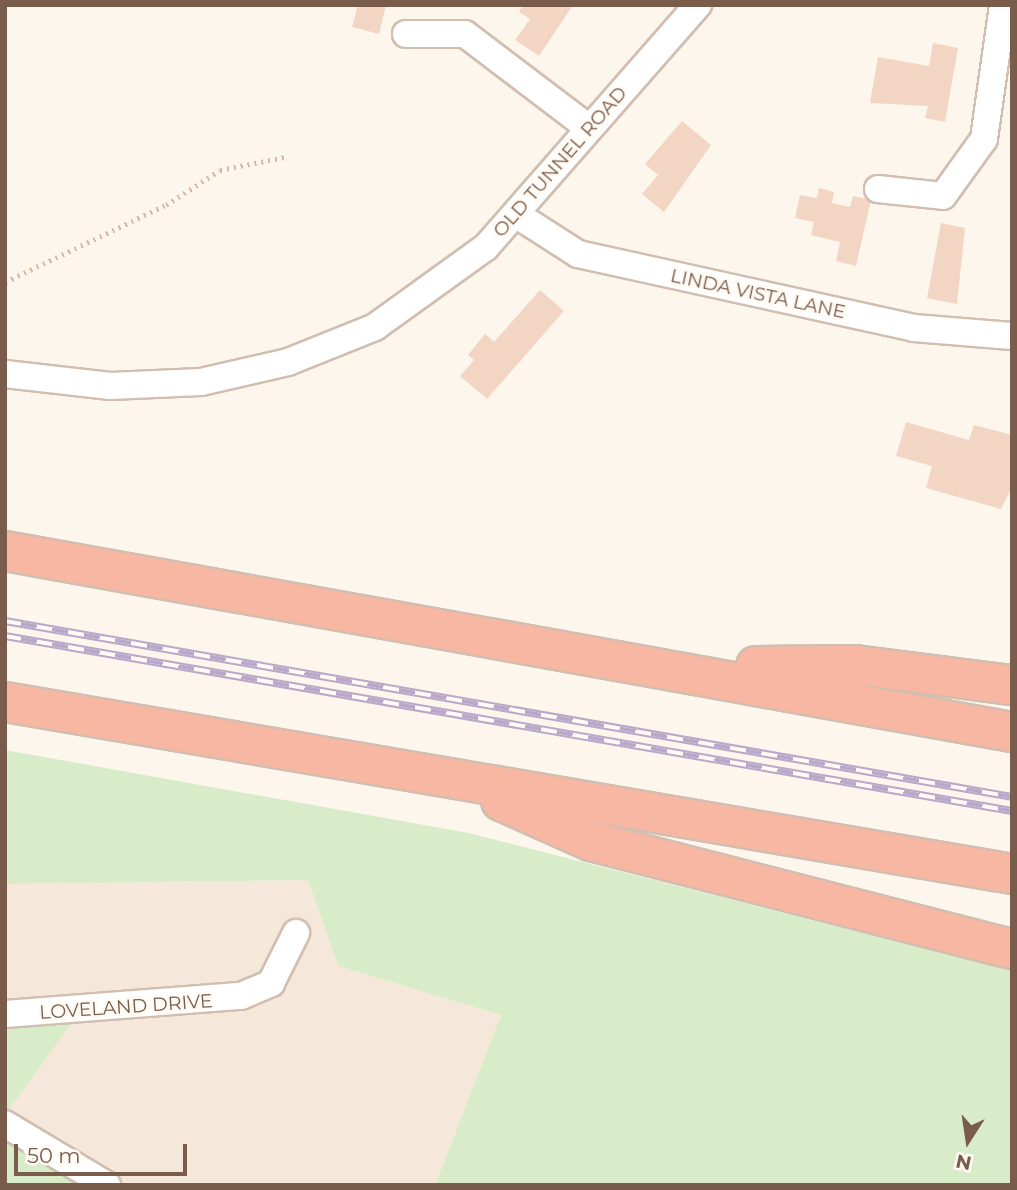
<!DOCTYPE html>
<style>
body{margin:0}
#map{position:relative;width:1017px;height:1190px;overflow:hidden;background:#fdf6ec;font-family:Montserrat,sans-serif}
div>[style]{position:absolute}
.residential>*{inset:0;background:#f5e8da}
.green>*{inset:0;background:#d8ecc9}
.building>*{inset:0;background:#f3d5c3}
.path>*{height:4.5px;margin-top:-2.25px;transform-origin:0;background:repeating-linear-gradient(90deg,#d9b8a5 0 2px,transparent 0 7px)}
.roads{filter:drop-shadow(2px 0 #d1beb0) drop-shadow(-2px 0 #d1beb0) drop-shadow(0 2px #d1beb0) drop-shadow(0 -2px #d1beb0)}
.minor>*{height:26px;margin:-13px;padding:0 13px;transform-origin:13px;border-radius:13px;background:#fff}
.highway>*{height:38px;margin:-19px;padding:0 19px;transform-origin:19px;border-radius:19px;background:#f7b7a3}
.rail>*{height:8px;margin-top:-4px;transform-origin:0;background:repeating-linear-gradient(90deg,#fffaf3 0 16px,#b9a8c9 0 32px);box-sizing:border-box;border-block:2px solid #b9a8c9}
span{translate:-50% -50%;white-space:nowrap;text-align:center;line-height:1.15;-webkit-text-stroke:5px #fffaf3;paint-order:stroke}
.street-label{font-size:19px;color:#7a5c4d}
.frame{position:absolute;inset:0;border:7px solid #7a5c4d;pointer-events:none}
.north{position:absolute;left:933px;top:1106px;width:70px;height:70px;-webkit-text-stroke:5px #fffaf3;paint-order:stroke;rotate:192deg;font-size:19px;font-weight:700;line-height:28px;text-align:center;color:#7a5c4d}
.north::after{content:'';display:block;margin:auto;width:24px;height:32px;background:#7a5c4d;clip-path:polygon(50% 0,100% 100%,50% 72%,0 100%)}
.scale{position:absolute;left:14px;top:1144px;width:173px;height:32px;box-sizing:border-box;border:4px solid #7a5c4d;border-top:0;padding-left:9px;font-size:21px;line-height:24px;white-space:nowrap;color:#7a5c4d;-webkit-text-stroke:5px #fffaf3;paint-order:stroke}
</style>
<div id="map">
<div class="residential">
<div style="clip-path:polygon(308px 880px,338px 966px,501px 1015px,435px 1185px,107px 1185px,5px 1115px,5px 884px)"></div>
</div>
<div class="green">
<div style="clip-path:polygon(5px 750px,469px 833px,1012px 971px,1012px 1185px,435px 1185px,501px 1015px,338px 966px,308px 880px,5px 884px)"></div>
<div style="clip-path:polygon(81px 1010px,5px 1115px,5px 1015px)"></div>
<div style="clip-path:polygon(5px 1124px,107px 1185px,5px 1185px)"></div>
</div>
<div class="building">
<div style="clip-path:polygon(358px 5px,386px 5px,379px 34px,352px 27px)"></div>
<div style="clip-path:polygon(523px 5px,573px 5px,539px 56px,515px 40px,530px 19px,519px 12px)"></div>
<div style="clip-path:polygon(933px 43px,958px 48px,945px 122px,925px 118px,928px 106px,870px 103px,878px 57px,929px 66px)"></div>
<div style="clip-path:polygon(682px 121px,711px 145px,664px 212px,642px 194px,658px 175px,645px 164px)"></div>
<div style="clip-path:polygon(819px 188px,834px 192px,832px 203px,850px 207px,853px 196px,871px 200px,856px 266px,836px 261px,840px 242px,811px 235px,814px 222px,795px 218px,800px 195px,817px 198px)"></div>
<div style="clip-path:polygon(941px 223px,965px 228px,957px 304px,927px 298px)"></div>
<div style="clip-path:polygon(540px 290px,564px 311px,487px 399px,460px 376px,474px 360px,468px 355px,485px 334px,494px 342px)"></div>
<div style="clip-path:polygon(906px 422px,969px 440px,974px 425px,1012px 435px,1012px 487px,1001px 509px,926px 488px,932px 466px,896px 456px)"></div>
</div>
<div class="path">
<div style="left:5px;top:282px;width:178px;rotate:-25.6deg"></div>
<div style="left:166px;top:205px;width:64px;rotate:-32.9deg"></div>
<div style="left:220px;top:170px;width:66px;rotate:-11.3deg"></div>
</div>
<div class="roads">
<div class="minor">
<div style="left:406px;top:34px;width:59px"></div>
<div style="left:465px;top:34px;width:156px;rotate:37.2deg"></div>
<div style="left:878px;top:189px;width:65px;rotate:6.1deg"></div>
<div style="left:943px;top:196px;width:70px;rotate:-54.3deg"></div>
<div style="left:984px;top:139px;width:135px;rotate:-81.9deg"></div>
<div style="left:517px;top:215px;width:72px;rotate:32.6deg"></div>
<div style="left:578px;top:254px;width:344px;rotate:12.4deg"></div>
<div style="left:914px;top:328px;width:98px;rotate:4.7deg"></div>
<div style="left:5px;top:374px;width:106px;rotate:6.5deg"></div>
<div style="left:110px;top:386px;width:91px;rotate:-2.5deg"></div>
<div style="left:201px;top:382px;width:89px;rotate:-12.9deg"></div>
<div style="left:288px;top:362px;width:94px;rotate:-21.9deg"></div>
<div style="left:375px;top:327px;width:137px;rotate:-35.8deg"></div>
<div style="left:486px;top:247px;width:322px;rotate:-48.8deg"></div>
<div style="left:5px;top:1014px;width:237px;rotate:-4.4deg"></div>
<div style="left:241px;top:996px;width:33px;rotate:-23deg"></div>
<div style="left:271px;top:983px;width:56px;rotate:-63.4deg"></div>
<div style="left:5px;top:1124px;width:119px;rotate:30.9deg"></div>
</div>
<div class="highway">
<div style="left:5px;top:551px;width:1023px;rotate:10.19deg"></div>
<div style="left:756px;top:666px;width:99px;rotate:-0.6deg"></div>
<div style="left:855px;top:665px;width:158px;rotate:7.3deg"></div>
<div style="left:5px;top:702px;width:1022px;rotate:9.69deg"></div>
<div style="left:501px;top:801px;width:98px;rotate:24deg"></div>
<div style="left:591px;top:841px;width:435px;rotate:14.4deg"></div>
</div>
</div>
<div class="rail">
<div style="left:5px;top:621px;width:1022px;rotate:9.91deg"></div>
<div style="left:5px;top:636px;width:1022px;rotate:9.86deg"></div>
</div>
<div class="street-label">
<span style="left:560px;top:162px;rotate:-49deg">OLD TUNNEL ROAD</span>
<span style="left:758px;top:294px;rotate:12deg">LINDA VISTA LANE</span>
<span style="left:126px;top:1007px;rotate:-4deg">LOVELAND DRIVE</span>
</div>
<div class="frame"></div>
<div class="north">N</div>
<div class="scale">50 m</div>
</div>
